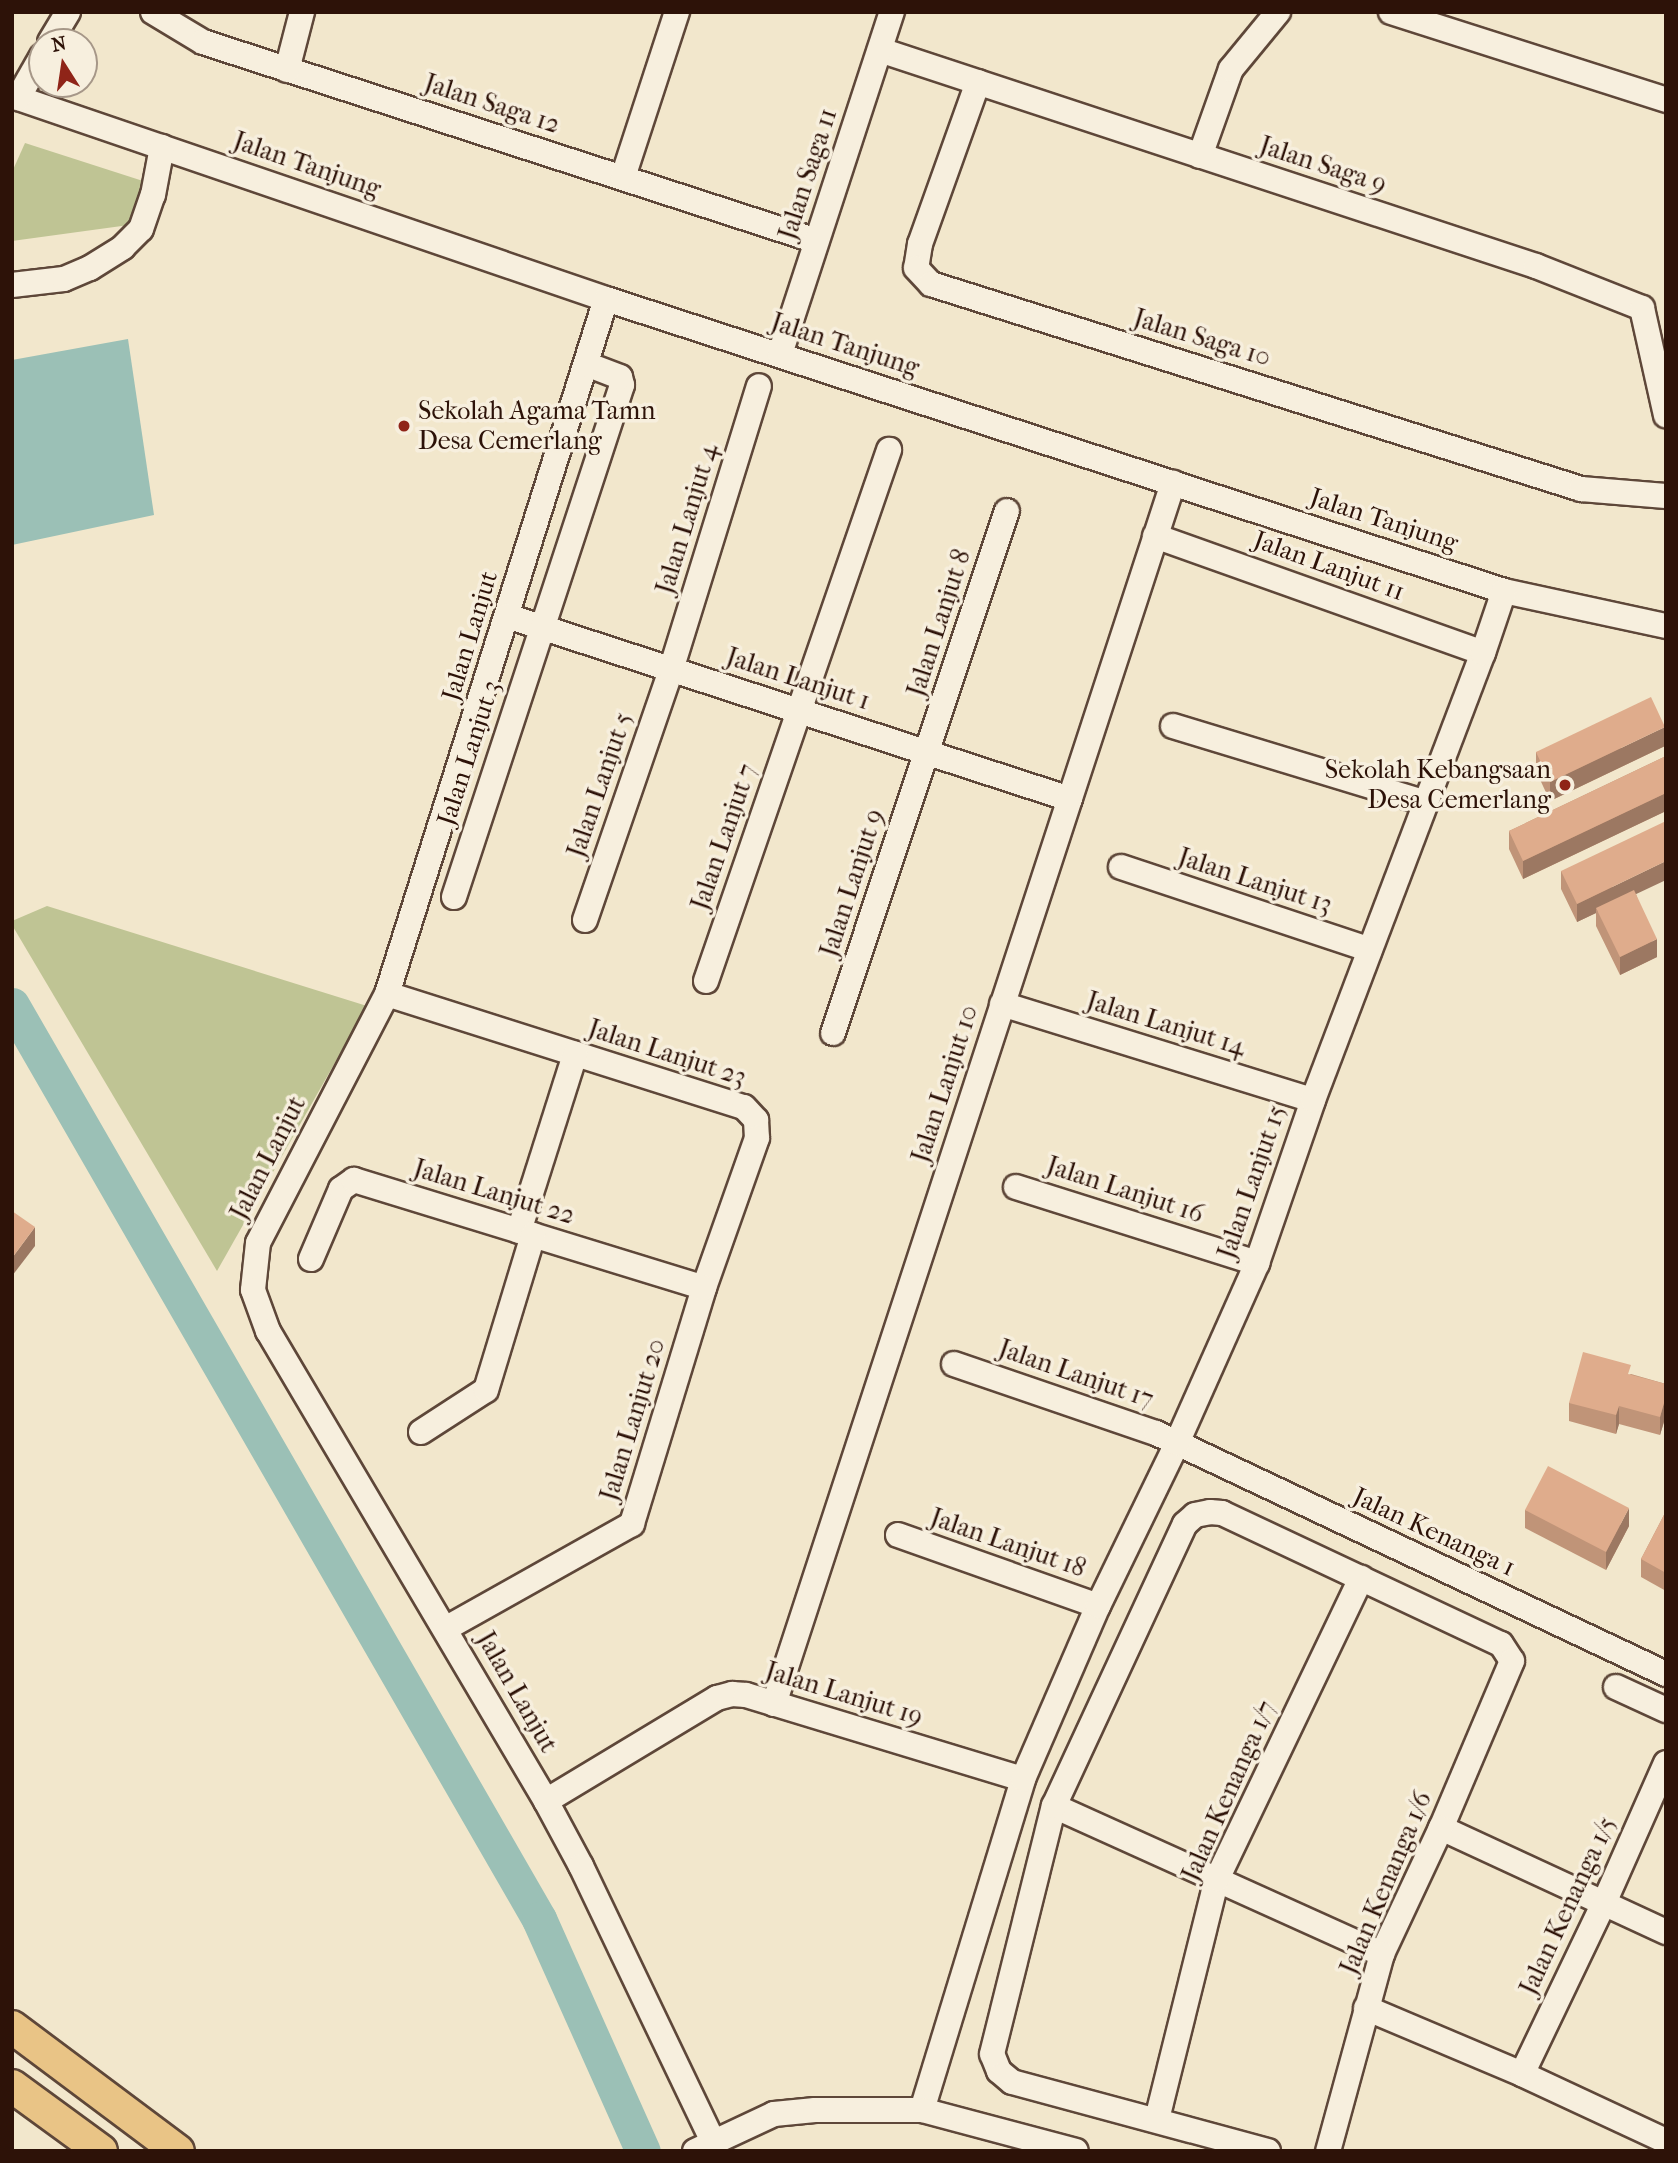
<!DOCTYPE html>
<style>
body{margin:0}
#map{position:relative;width:1678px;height:2163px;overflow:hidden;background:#f2e7cc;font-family:"IM FELL French Canon",serif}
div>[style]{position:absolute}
.green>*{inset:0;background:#bfc494}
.water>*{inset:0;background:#9bc0b6}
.river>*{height:35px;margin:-17.5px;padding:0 17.5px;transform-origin:17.5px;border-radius:17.5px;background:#9bc0b6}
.roads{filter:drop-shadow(2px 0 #5e4739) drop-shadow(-2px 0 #5e4739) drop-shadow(0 2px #5e4739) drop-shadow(0 -2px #5e4739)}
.minor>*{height:24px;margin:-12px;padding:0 12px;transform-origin:12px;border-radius:12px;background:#f7efde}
.major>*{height:32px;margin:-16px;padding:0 16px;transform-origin:16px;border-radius:16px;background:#e9c486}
.wall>*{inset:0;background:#c09478}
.shaded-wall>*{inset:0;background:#9c7862}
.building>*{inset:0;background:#dfac8c}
.dots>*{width:19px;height:19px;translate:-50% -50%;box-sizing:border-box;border:4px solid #f7efde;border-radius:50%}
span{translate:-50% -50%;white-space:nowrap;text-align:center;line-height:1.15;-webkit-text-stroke:7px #f7efde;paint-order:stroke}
.street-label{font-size:26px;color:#2d1208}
.poi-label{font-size:26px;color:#2d1208}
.left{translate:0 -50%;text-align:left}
.right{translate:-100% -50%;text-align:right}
.frame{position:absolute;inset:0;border:14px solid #2d1208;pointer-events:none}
.north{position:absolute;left:28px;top:28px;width:70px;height:70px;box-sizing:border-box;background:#f7efde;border:2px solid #a69788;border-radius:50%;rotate:348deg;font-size:19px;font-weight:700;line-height:28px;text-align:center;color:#2d1208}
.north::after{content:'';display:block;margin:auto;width:24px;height:32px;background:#8f2418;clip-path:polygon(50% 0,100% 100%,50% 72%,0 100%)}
</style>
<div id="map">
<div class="green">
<div style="clip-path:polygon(25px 143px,143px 181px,129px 225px,12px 241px,12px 172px)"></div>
<div style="clip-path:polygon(47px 906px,367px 1006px,217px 1271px,12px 925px,12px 921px)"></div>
</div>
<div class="water">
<div style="clip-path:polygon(128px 339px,154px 515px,12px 545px,12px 360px)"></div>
</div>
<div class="river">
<div style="left:12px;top:1005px;width:1055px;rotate:60.03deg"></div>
<div style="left:539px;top:1919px;width:254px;rotate:65.9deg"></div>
</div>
<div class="roads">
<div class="minor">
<div style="left:153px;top:12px;width:58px;rotate:31deg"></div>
<div style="left:203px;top:42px;width:645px;rotate:17.96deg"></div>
<div style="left:1391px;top:12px;width:289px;rotate:17.7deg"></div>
<div style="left:50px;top:42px;width:35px;rotate:-59deg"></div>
<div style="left:880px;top:50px;width:691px;rotate:18.23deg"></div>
<div style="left:1536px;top:266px;width:114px;rotate:21.6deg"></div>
<div style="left:1642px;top:308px;width:110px;rotate:77.4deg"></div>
<div style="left:287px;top:70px;width:60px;rotate:-75.5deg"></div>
<div style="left:978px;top:82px;width:172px;rotate:109.7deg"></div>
<div style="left:920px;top:244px;width:24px;rotate:99deg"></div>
<div style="left:916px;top:268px;width:22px;rotate:47deg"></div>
<div style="left:931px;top:284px;width:682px;rotate:17.5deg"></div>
<div style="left:1581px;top:489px;width:85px;rotate:4.7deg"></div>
<div style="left:12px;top:96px;width:628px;rotate:18.87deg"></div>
<div style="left:606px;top:299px;width:944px;rotate:18.01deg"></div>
<div style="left:1504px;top:591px;width:166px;rotate:12.2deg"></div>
<div style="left:18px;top:98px;width:48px;rotate:-60.3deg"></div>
<div style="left:1200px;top:156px;width:92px;rotate:-70.4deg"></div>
<div style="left:1231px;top:69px;width:74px;rotate:-50.5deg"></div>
<div style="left:623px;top:177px;width:174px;rotate:-71.9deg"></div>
<div style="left:12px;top:285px;width:52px;rotate:-6.6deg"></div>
<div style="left:64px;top:279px;width:28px;rotate:-23deg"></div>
<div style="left:90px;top:268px;width:39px;rotate:-32deg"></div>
<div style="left:123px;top:247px;width:25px;rotate:-45deg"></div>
<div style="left:141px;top:229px;width:36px;rotate:-71deg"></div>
<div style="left:153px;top:195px;width:49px;rotate:-79.4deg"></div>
<div style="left:606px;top:299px;width:729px;rotate:107.49deg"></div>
<div style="left:387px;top:994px;width:280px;rotate:117.4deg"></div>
<div style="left:258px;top:1243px;width:47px;rotate:96.1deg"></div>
<div style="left:253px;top:1290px;width:44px;rotate:69.9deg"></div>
<div style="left:268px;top:1331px;width:546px;rotate:59.4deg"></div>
<div style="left:546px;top:1801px;width:74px;rotate:61.7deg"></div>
<div style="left:581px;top:1866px;width:306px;rotate:64.4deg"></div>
<div style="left:780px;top:354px;width:360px;rotate:-71.9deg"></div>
<div style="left:1155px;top:536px;width:348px;rotate:19.6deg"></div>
<div style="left:507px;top:616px;width:592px;rotate:18.01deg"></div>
<div style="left:1173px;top:726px;width:264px;rotate:16.9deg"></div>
<div style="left:1121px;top:867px;width:262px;rotate:18.4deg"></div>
<div style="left:454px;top:897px;width:539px;rotate:-71.83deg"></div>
<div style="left:622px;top:385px;width:8px;rotate:-104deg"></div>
<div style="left:620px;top:377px;width:36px;rotate:-159deg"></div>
<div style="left:585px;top:920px;width:264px;rotate:-71deg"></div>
<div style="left:671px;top:670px;width:297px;rotate:-72.8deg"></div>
<div style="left:706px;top:981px;width:562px;rotate:-70.98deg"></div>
<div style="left:387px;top:994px;width:374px;rotate:17.6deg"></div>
<div style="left:744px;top:1107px;width:18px;rotate:47deg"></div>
<div style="left:756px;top:1120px;width:18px;rotate:87deg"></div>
<div style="left:757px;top:1138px;width:159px;rotate:109.5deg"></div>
<div style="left:704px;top:1288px;width:247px;rotate:107deg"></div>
<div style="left:632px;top:1524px;width:214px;rotate:150.7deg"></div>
<div style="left:1002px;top:1004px;width:325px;rotate:17.2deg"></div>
<div style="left:833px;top:1033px;width:550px;rotate:-71.57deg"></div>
<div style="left:1016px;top:1187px;width:253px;rotate:17.5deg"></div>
<div style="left:519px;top:1231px;width:186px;rotate:-72.4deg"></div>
<div style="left:311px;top:1259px;width:76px;rotate:-66.8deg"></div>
<div style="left:341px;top:1189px;width:16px;rotate:-35deg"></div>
<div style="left:354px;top:1180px;width:366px;rotate:17.1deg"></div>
<div style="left:954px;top:1364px;width:213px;rotate:18.9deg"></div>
<div style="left:1156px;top:1433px;width:564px;rotate:25.29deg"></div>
<div style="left:421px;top:1432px;width:77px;rotate:-32.9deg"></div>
<div style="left:486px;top:1390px;width:162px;rotate:-73.1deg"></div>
<div style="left:898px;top:1535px;width:212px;rotate:19.5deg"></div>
<div style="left:1616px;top:1687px;width:55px;rotate:24.7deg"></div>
<div style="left:774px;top:1704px;width:1285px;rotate:-71.9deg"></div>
<div style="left:546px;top:1801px;width:200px;rotate:-31.1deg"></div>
<div style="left:717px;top:1698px;width:16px;rotate:-15deg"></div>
<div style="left:732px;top:1694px;width:14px;rotate:4deg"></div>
<div style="left:746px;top:1695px;width:289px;rotate:16.9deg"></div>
<div style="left:1054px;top:1806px;width:360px;rotate:24.3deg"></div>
<div style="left:1441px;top:1828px;width:248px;rotate:24.8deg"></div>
<div style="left:1366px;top:2008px;width:169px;rotate:22.9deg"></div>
<div style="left:1522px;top:2074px;width:159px;rotate:25deg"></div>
<div style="left:1522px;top:2074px;width:190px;rotate:-64.4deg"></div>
<div style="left:1604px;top:1903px;width:153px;rotate:-66.1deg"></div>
<div style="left:922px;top:2110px;width:346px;rotate:-73deg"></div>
<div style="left:1023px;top:1779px;width:189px;rotate:-66.6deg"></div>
<div style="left:1098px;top:1606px;width:181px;rotate:-64.1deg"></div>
<div style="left:1177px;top:1443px;width:197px;rotate:-66deg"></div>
<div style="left:1257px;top:1263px;width:172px;rotate:-71deg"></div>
<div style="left:1313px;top:1100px;width:478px;rotate:-69.2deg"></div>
<div style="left:1483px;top:653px;width:65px;rotate:-71.3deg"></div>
<div style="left:1157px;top:2119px;width:247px;rotate:-76deg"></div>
<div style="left:1217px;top:1879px;width:334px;rotate:-64.4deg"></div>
<div style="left:695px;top:2151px;width:87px;rotate:-25.1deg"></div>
<div style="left:774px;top:2114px;width:41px;rotate:-5.6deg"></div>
<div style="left:815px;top:2110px;width:107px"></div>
<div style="left:922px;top:2110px;width:159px;rotate:14.9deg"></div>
<div style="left:1268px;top:2151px;width:265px;rotate:-164.9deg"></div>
<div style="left:1012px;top:2082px;width:17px;rotate:-140deg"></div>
<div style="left:999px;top:2071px;width:18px;rotate:-112deg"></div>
<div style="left:992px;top:2054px;width:256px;rotate:-76deg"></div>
<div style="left:1054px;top:1806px;width:311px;rotate:-65.1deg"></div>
<div style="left:1185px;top:1524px;width:13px;rotate:-42deg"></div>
<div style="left:1195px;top:1515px;width:15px;rotate:-11deg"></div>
<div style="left:1210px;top:1512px;width:12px;rotate:5deg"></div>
<div style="left:1222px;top:1513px;width:308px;rotate:25.2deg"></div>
<div style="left:1501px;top:1644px;width:20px;rotate:57deg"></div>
<div style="left:1512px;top:1661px;width:181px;rotate:113deg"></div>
<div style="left:1441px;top:1828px;width:139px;rotate:115.1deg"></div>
<div style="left:1382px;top:1954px;width:204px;rotate:105.3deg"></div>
</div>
<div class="major">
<div style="left:12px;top:2027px;width:207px;rotate:36.8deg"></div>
<div style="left:12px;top:2086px;width:110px;rotate:36.1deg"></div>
</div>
</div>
<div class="wall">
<div style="clip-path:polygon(1665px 746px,1550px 801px,1536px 771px,1536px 752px)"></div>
<div style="clip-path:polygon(1666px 756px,1666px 811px,1523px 879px,1509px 849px,1509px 831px)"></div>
<div style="clip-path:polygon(1561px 871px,1636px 894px,1657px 957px,1620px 975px,1596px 926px,1596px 913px,1577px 922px,1561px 889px)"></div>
<div style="clip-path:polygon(1631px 1374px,1666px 1384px,1666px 1415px,1660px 1435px,1619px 1424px,1616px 1434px,1569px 1421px,1569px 1403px)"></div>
<div style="clip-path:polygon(1525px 1510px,1629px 1526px,1606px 1570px,1525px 1528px)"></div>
<div style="clip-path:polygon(1666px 1511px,1666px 1591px,1641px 1577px,1641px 1559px)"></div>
</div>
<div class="shaded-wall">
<div style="clip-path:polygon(1665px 727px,1665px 746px,1550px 801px,1550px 782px)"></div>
<div style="clip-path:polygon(1666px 793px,1666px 811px,1523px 879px,1523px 861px)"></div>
<div style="clip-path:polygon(1666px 861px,1666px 880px,1598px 912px,1596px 908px,1596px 913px,1577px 922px,1577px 904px)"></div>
<div style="clip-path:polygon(1657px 939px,1657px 957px,1620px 975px,1620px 957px)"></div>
<div style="clip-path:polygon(35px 1227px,35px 1246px,12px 1276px,12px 1258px)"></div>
<div style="clip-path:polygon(1666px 1396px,1666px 1415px,1660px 1435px,1660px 1417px)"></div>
<div style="clip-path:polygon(1619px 1406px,1619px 1424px,1616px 1434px,1616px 1415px)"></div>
<div style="clip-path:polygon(1629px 1508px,1629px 1526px,1606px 1570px,1606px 1552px)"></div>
</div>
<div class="building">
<div style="clip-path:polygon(1651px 697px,1665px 727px,1550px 782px,1536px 752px)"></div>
<div style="clip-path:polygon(1666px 756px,1666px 793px,1523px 861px,1509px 831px)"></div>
<div style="clip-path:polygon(1666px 821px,1666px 861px,1577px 904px,1561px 871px)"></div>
<div style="clip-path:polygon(1634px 890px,1657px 939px,1620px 957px,1596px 908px)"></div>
<div style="clip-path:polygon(12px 1211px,35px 1227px,12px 1258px)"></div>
<div style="clip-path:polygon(1583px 1352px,1631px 1365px,1628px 1374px,1666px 1384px,1666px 1396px,1660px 1417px,1619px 1406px,1616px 1415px,1569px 1403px)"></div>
<div style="clip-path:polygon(1548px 1466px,1629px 1508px,1606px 1552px,1525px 1510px)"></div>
<div style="clip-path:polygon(1666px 1511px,1666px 1573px,1641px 1559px)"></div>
</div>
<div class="dots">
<div style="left:404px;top:426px;background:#8f2418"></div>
<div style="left:1565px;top:785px;background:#8f2418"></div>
</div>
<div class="street-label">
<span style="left:492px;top:104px;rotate:18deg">Jalan Saga 12</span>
<span style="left:307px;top:165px;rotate:19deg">Jalan Tanjung</span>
<span style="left:1323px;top:165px;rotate:18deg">Jalan Saga 9</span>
<span style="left:808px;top:174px;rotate:-72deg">Jalan Saga 11</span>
<span style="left:1202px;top:338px;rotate:17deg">Jalan Saga 10</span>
<span style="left:845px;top:345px;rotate:18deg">Jalan Tanjung</span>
<span style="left:687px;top:519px;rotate:-73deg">Jalan Lanjut 4</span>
<span style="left:1384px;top:520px;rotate:18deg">Jalan Tanjung</span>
<span style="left:1329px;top:566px;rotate:20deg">Jalan Lanjut 11</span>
<span style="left:939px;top:623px;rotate:-72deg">Jalan Lanjut 8</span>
<span style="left:470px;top:636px;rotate:-73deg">Jalan Lanjut</span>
<span style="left:798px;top:679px;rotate:18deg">Jalan Lanjut 1</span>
<span style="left:469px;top:753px;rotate:-72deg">Jalan Lanjut 3</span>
<span style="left:600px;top:785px;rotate:-71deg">Jalan Lanjut 5</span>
<span style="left:724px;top:837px;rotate:-71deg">Jalan Lanjut 7</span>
<span style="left:1255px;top:881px;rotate:18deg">Jalan Lanjut 13</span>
<span style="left:852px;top:883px;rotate:-72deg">Jalan Lanjut 9</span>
<span style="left:1166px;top:1024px;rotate:17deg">Jalan Lanjut 14</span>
<span style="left:667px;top:1053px;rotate:18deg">Jalan Lanjut 23</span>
<span style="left:945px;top:1084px;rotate:-72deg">Jalan Lanjut 10</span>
<span style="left:268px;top:1158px;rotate:-63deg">Jalan Lanjut</span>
<span style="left:1252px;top:1182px;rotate:-71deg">Jalan Lanjut 15</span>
<span style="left:1125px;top:1190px;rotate:18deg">Jalan Lanjut 16</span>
<span style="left:494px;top:1192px;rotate:17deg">Jalan Lanjut 22</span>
<span style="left:1076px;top:1374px;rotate:19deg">Jalan Lanjut 17</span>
<span style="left:633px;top:1420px;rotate:-73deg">Jalan Lanjut 20</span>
<span style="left:1434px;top:1532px;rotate:25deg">Jalan Kenanga 1</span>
<span style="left:1008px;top:1543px;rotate:19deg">Jalan Lanjut 18</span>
<span style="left:517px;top:1692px;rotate:60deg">Jalan Lanjut</span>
<span style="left:844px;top:1694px;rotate:17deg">Jalan Lanjut 19</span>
<span style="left:1229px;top:1791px;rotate:-66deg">Jalan Kenanga 1/7</span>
<span style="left:1386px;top:1883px;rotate:-67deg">Jalan Kenanga 1/6</span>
<span style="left:1568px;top:1906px;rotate:-65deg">Jalan Kenanga 1/5</span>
</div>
<div class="poi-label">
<span class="left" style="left:418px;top:426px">Sekolah Agama Tamn<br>Desa Cemerlang</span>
<span class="right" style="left:1551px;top:785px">Sekolah Kebangsaan<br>Desa Cemerlang</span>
</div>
<div class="frame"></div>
<div class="north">N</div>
</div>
